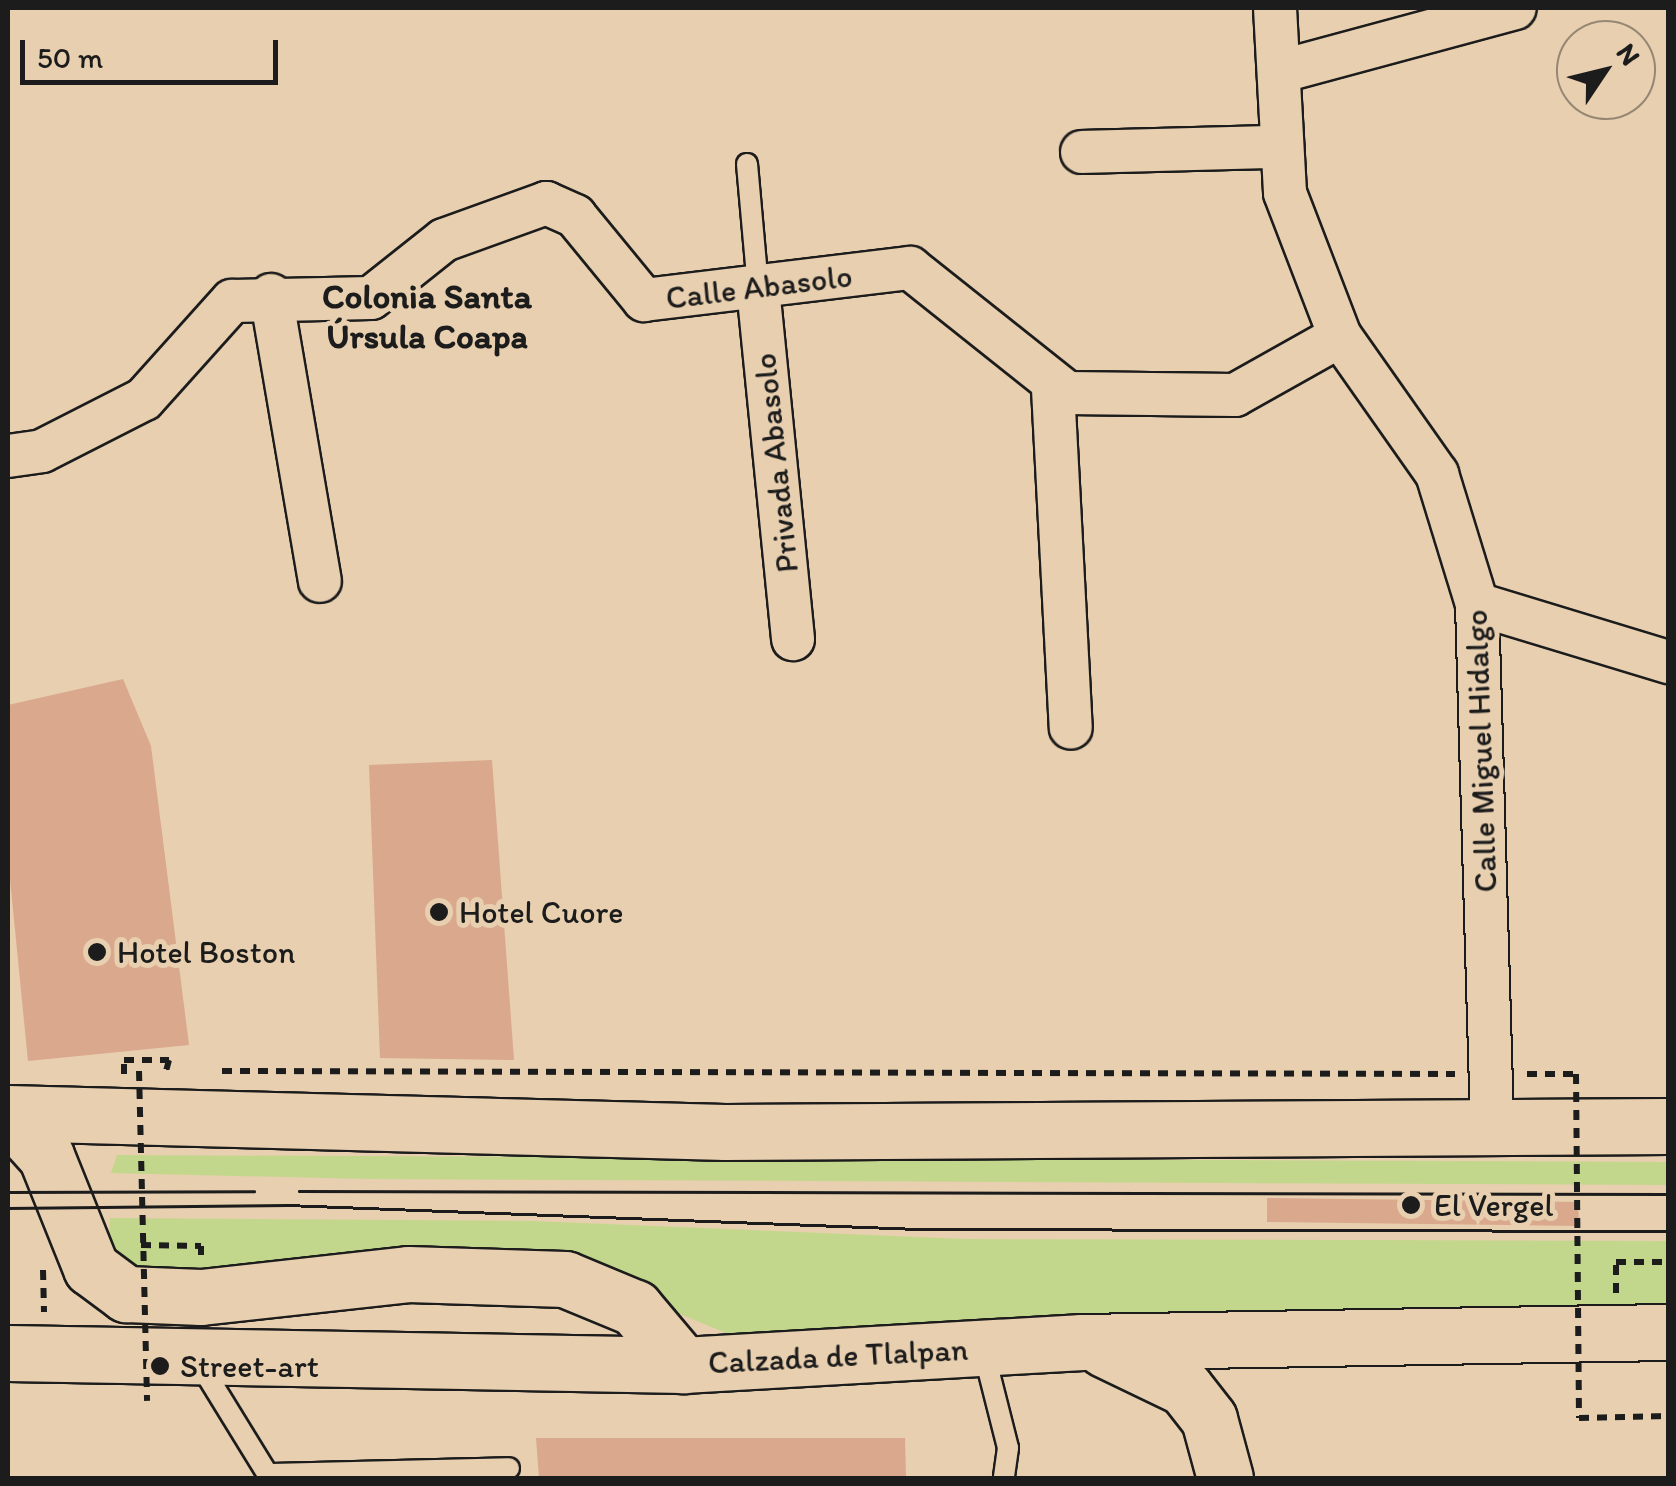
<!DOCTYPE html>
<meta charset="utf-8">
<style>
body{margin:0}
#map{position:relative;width:1676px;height:1486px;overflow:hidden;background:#e7cfaf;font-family:Itim,sans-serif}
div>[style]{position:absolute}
.green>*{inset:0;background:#c3d78c}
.building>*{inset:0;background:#daa88d}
.path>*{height:6px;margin-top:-3px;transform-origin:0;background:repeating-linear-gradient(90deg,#1c1c1c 0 10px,transparent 0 18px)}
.roads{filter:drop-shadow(2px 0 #1c1c1c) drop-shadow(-2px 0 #1c1c1c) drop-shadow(0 2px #1c1c1c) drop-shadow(0 -2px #1c1c1c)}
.lane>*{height:20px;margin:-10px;padding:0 10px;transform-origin:10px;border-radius:10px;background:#e7cfaf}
.street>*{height:42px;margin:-21px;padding:0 21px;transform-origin:21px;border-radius:21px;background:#e7cfaf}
.secondary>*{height:55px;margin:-27.5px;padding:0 27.5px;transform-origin:27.5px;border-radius:27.5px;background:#e7cfaf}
.tram>*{height:2.5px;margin:-1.25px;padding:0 1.25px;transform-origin:1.25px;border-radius:1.25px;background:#1c1c1c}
.path-bridge>*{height:6px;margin-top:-3px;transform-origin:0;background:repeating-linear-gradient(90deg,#1c1c1c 0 10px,transparent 0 18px)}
.dots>*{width:28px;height:28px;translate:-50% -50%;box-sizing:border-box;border:5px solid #e7cfaf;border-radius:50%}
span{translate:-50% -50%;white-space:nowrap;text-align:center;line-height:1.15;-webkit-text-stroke:10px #e7cfaf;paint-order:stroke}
.street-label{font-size:32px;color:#1c1c1c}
.poi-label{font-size:32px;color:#1c1c1c}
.left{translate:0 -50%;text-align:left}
.neighbourhood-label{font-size:35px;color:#1c1c1c;font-weight:700}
.frame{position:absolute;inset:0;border:10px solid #1c1c1c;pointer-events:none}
.north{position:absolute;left:1556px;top:20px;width:100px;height:100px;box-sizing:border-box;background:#e7cfaf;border:2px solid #968774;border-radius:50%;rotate:55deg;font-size:28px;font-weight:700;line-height:40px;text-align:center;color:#1c1c1c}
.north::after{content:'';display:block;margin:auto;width:35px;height:45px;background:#1c1c1c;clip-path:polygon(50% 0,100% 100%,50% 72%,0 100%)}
.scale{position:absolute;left:20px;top:40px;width:258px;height:45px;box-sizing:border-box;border:5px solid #1c1c1c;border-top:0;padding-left:12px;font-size:30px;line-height:35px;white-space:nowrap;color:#1c1c1c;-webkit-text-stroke:8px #e7cfaf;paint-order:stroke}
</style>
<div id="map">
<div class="green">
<div style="clip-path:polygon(117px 1155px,1668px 1162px,1668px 1185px,368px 1179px,111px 1173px)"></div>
<div style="clip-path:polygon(110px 1218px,532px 1221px,966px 1239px,1668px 1241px,1668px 1319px,731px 1335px,648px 1301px,152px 1284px,108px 1249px)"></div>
</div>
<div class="building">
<div style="clip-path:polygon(123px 679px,151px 746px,189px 1045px,28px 1061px,8px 859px,8px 705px)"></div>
<div style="clip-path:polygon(492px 760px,514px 1060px,380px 1058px,369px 765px)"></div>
<div style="clip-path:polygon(1267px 1198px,1578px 1202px,1579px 1226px,1267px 1222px)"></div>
<div style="clip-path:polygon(536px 1438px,905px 1438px,906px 1478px,539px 1478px)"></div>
</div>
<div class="path">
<div style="left:222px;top:1071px;width:1233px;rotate:0.14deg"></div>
<div style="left:124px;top:1074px;width:14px;rotate:-90deg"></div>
<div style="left:124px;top:1060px;width:45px"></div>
<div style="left:169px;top:1060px;width:11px;rotate:105deg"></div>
<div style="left:1527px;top:1074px;width:49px"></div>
<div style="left:141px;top:1245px;width:60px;rotate:1deg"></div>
<div style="left:201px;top:1246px;width:9px;rotate:90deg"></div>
<div style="left:43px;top:1270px;width:42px;rotate:88.6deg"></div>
<div style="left:1616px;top:1293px;width:31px;rotate:-90deg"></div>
<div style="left:1616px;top:1262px;width:52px"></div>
<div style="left:1579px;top:1418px;width:89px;rotate:-1.3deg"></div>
</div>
<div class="roads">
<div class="lane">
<div style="left:747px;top:164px;width:124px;rotate:84.9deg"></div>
<div style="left:983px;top:1349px;width:102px;rotate:75.8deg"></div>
<div style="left:1008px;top:1448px;width:30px;rotate:98deg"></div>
<div style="left:198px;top:1361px;width:137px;rotate:58.4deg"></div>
<div style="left:271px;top:1474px;width:238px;rotate:-1.4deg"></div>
</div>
<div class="street">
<div style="left:1275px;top:8px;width:185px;rotate:86.9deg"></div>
<div style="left:1285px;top:193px;width:153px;rotate:69deg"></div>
<div style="left:1340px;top:336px;width:169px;rotate:54.9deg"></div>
<div style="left:1437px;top:474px;width:136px;rotate:72.9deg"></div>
<div style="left:1477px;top:604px;width:518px;rotate:88.34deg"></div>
<div style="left:1282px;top:71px;width:241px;rotate:-15.1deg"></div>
<div style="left:1082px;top:152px;width:195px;rotate:-1.5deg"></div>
<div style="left:758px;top:288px;width:353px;rotate:84.3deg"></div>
<div style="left:271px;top:295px;width:290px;rotate:80.3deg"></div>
<div style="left:1053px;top:389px;width:339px;rotate:87deg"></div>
<div style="left:8px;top:456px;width:34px;rotate:-8deg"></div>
<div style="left:42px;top:451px;width:114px;rotate:-27deg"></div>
<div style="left:144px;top:399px;width:132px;rotate:-48.1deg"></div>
<div style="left:232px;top:301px;width:139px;rotate:-1.2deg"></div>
<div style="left:371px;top:298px;width:93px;rotate:-38.5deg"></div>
<div style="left:444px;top:240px;width:109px;rotate:-19.9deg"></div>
<div style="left:546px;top:203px;width:32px;rotate:24deg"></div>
<div style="left:575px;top:216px;width:109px;rotate:50.6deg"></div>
<div style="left:644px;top:300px;width:268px;rotate:-6.9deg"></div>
<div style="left:910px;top:268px;width:201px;rotate:38.5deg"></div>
<div style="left:1067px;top:393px;width:168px;rotate:0.7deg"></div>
<div style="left:1235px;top:395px;width:120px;rotate:-29.3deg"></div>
<div style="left:1477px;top:604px;width:200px;rotate:16.9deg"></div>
</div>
<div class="secondary">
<div style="left:8px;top:1113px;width:717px;rotate:1.52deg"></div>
<div style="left:725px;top:1132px;width:943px;rotate:-0.36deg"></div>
<div style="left:8px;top:1114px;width:57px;rotate:47.9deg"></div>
<div style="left:46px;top:1156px;width:121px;rotate:68.1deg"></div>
<div style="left:91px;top:1268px;width:44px;rotate:36.6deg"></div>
<div style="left:126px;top:1294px;width:75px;rotate:2.3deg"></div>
<div style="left:201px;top:1297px;width:208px;rotate:-6.3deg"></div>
<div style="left:408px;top:1274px;width:157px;rotate:1.8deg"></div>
<div style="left:565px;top:1279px;width:76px;rotate:22.5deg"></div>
<div style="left:635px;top:1308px;width:75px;rotate:49.9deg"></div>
<div style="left:1104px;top:1349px;width:90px;rotate:25.7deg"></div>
<div style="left:1185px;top:1388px;width:39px;rotate:52deg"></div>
<div style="left:1209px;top:1419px;width:61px;rotate:74.8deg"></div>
<div style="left:8px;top:1353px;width:675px;rotate:1.02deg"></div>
<div style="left:683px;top:1365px;width:400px;rotate:-3.3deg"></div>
<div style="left:1082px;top:1342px;width:586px;rotate:-0.98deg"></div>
</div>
</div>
<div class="tram">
<div style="left:299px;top:1191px;width:1369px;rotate:0.13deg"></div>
<div style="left:8px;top:1192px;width:246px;rotate:-0.2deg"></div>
<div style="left:8px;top:1208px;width:279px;rotate:-0.6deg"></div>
<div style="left:287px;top:1205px;width:630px;rotate:2.18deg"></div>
<div style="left:917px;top:1229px;width:751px;rotate:0.15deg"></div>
</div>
<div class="path-bridge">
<div style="left:139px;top:1071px;width:330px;rotate:88.6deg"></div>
<div style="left:1576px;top:1074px;width:344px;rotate:89.5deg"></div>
</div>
<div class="dots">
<div style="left:439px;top:912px;background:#1c1c1c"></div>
<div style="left:97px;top:952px;background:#1c1c1c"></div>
<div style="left:1411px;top:1205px;background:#1c1c1c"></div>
<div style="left:160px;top:1366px;background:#1c1c1c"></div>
</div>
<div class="street-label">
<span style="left:759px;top:287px;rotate:-7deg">Calle Abasolo</span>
<span style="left:776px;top:463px;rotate:-96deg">Privada Abasolo</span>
<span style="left:1481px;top:751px;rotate:-92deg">Calle Miguel Hidalgo</span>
<span style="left:838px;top:1356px;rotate:-3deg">Calzada de Tlalpan</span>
</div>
<div class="poi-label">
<span class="left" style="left:459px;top:912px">Hotel Cuore</span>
<span class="left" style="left:117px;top:952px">Hotel Boston</span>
<span class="left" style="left:1434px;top:1205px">El Vergel</span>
<span class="left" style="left:180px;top:1366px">Street-art</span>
</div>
<div class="neighbourhood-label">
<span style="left:427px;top:316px">Colonia Santa<br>Úrsula Coapa</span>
</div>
<div class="frame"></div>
<div class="north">N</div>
<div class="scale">50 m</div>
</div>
